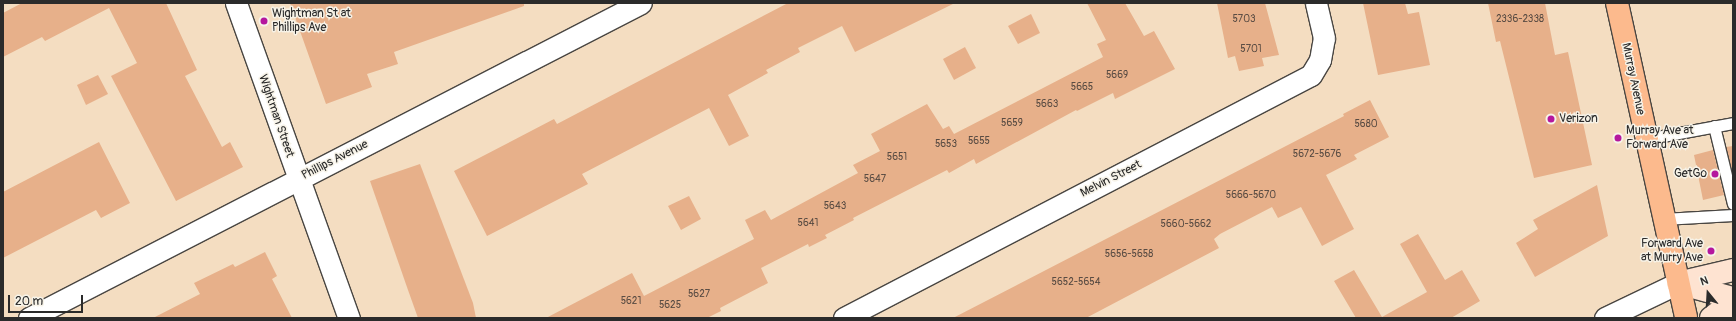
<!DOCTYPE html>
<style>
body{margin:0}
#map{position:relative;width:1736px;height:321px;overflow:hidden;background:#f4ddc1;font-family:Pangolin,sans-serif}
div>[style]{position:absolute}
.building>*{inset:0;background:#e7b08a}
.roads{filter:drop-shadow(1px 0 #494642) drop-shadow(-1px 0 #494642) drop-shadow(0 1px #494642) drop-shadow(0 -1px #494642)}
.lane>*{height:11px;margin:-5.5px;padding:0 5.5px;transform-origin:5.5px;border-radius:5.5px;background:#fff}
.street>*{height:21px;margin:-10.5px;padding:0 10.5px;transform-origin:10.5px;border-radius:10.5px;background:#fff}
.secondary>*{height:22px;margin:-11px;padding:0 11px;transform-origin:11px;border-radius:11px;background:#fee3d1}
.primary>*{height:22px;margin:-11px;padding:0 11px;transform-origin:11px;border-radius:11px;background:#fcba8d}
.dots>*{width:11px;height:11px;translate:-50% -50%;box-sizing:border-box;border:2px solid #f7f3e8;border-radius:50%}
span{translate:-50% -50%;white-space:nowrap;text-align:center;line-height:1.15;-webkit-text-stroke:3px #f7f3e8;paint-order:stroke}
.number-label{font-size:10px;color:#5a4c43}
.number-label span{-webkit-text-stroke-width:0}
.poi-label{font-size:12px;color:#2b2b2b}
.left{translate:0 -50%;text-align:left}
.right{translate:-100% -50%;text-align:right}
.street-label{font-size:12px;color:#2b2b2b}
.frame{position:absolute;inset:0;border:4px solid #2b2b2b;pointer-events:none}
.north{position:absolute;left:1688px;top:273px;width:40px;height:40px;-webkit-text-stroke:3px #f7f3e8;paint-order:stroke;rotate:342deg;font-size:11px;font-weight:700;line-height:16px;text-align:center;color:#2b2b2b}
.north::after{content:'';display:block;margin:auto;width:14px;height:18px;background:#2b2b2b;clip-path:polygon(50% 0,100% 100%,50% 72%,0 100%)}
.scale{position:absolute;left:8px;top:295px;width:75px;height:18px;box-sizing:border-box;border:2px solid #2b2b2b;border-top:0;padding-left:5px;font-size:12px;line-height:14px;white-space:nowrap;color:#2b2b2b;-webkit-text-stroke:3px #f7f3e8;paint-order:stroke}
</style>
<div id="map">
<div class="building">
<div style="clip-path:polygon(22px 3px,166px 3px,197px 70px,185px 76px,222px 147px,230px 142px,243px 167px,176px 201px,111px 76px,137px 63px,109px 8px,45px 41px,42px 37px,3px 57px,3px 13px)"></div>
<div style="clip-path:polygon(290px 3px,524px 3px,524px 6px,394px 52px,398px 64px,367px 74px,372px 87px,326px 104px)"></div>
<div style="clip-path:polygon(788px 3px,955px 3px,855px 52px,842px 26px,798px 48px,800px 52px,766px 70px,768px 73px,728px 95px,749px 136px,729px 146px,709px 108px,582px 174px,588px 184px,487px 236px,454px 171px,554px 119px,557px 124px)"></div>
<div style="clip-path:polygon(1087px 3px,1125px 3px,1144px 36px,1154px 31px,1175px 69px,1115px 99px,1113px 93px,1077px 111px,1076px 110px,976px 164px,974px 159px,949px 173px,947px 170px,853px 218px,854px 220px,825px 235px,827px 238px,809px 247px,808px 244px,761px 268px,768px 283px,720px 308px,721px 311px,707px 318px,546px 318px,632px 273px,644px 296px,754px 239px,745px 220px,765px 210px,771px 220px,858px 173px,853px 165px,880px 151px,871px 134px,927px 104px,943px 129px,949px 126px,954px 134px,1103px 57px,1097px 44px,1106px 40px)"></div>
<div style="clip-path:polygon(1217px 3px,1265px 3px,1279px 55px,1262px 58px,1264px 66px,1239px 71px,1235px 56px,1228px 58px)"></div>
<div style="clip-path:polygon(1363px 3px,1405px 3px,1408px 14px,1419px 12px,1430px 65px,1378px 75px)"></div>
<div style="clip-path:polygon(1488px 3px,1545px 3px,1555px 55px,1568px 52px,1592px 165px,1534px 178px,1500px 41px,1496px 42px)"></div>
<div style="clip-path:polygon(1031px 14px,1040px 33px,1018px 44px,1008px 26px)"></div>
<div style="clip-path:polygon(965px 47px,976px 68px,954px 80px,943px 59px)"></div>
<div style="clip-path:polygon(98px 75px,108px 94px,86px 105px,77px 85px)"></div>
<div style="clip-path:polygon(1370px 100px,1389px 137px,1354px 155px,1357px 159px,1326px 175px,1354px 229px,1322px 246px,1301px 207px,1278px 218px,1272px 207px,1220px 234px,1214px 239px,1219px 248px,1086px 318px,953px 318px,1344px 116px,1343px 114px)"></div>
<div style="clip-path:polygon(99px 142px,130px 203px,101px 218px,96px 210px,3px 258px,3px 192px)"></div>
<div style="clip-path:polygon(1733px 146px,1733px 174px,1726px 147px)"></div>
<div style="clip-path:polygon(1713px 150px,1724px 195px,1703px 200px,1694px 155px)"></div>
<div style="clip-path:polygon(420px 164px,473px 303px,476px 318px,418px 318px,408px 290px,370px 181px)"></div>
<div style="clip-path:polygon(1597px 185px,1608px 236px,1535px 277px,1516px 243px,1538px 229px,1533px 220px)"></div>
<div style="clip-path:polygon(689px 196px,701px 219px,681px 230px,668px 206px)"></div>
<div style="clip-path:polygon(1418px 234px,1445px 280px,1462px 270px,1480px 301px,1451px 318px,1356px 318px,1334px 281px,1354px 270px,1382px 317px,1427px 292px,1400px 244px)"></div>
<div style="clip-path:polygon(265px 252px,277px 276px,272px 279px,292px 318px,153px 318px,200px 294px,194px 283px,233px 264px,235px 267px)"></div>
</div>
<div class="roads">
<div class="lane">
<div style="left:1714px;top:126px;width:80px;rotate:76.3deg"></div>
<div style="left:1646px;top:139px;width:88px;rotate:-10.4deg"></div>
<div style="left:1663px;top:219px;width:70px;rotate:-3.3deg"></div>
</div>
<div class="street">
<div style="left:236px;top:3px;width:335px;rotate:70.3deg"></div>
<div style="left:29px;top:318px;width:688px;rotate:-27.24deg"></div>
<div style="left:844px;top:318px;width:526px;rotate:-27.49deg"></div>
<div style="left:1311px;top:75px;width:17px;rotate:-59deg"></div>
<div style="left:1320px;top:60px;width:22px;rotate:-80deg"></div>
<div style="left:1324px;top:38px;width:36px;rotate:-103deg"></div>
<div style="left:1605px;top:318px;width:81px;rotate:-25.6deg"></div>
</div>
<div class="secondary">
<div style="left:1678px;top:283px;width:57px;rotate:15.3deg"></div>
<div style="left:1678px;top:283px;width:57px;rotate:-13.3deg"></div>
<div style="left:1711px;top:318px;width:16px;rotate:-38deg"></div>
<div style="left:1724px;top:308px;width:9px;rotate:-18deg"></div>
</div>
<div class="primary">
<div style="left:1617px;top:3px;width:322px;rotate:77.6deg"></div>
</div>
</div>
<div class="dots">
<div style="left:264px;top:21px;background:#b5179e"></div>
<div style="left:1551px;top:119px;background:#b5179e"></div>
<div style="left:1618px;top:138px;background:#b5179e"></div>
<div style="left:1715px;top:174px;background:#b5179e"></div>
<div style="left:1711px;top:251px;background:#b5179e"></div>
</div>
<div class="number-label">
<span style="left:1244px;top:20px">5703</span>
<span style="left:1520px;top:20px">2336-2338</span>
<span style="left:1251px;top:50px">5701</span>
<span style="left:1117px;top:76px">5669</span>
<span style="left:1082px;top:88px">5665</span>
<span style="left:1047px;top:105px">5663</span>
<span style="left:1012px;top:124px">5659</span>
<span style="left:1366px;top:125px">5680</span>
<span style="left:979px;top:142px">5655</span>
<span style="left:946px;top:145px">5653</span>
<span style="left:1317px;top:155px">5672-5676</span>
<span style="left:897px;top:158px">5651</span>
<span style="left:875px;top:180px">5647</span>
<span style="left:1251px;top:196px">5666-5670</span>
<span style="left:835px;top:207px">5643</span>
<span style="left:808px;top:224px">5641</span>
<span style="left:1186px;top:225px">5660-5662</span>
<span style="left:1129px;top:255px">5656-5658</span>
<span style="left:1076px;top:283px">5652-5654</span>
<span style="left:699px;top:295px">5627</span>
<span style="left:631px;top:302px">5621</span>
<span style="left:670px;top:306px">5625</span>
</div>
<div class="poi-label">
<span class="left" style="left:272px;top:21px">Wightman St at<br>Phillips Ave</span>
<span class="left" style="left:1559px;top:119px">Verizon</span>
<span class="left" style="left:1626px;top:138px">Murray Ave at<br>Forward Ave</span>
<span class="right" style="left:1707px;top:174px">GetGo</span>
<span class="right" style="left:1703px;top:251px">Forward Ave<br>at Murry Ave</span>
</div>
<div class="street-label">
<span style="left:1633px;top:79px;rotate:78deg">Murray Avenue</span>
<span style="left:276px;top:116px;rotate:71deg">Wightman Street</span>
<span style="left:335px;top:160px;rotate:-27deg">Phillips Avenue</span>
<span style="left:1111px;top:179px;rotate:-27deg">Melvin Street</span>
</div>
<div class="frame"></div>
<div class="north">N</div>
<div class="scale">20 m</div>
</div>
